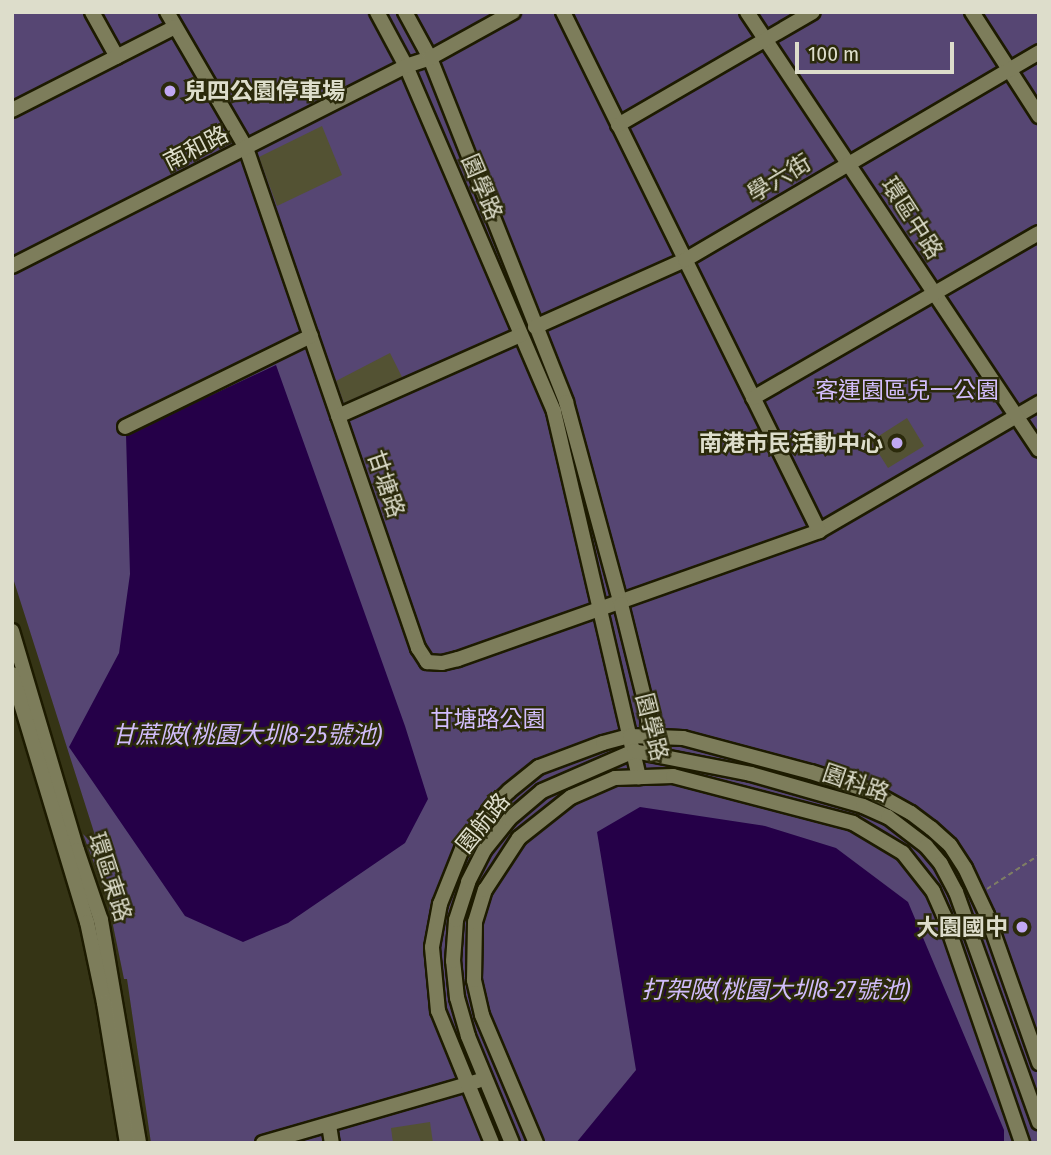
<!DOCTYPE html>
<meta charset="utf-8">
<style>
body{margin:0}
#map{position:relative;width:1051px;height:1155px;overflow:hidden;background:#353415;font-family:"Fira Sans Condensed","Noto Sans TC",sans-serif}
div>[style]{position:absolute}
.green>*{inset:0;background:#564673}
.water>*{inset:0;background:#250048}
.building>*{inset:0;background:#535233}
.path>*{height:2px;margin-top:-1px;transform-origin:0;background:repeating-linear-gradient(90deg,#7e7d64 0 5px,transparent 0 8.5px)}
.roads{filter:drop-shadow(2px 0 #1d1b00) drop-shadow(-2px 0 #1d1b00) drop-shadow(0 2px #1d1b00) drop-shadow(0 -2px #1d1b00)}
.minor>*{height:14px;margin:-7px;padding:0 7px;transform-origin:7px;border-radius:7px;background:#7d7d5b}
.dots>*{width:19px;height:19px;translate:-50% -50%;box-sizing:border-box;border:4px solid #2b2a0b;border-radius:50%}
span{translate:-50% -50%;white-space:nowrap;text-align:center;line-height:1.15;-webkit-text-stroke:5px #2b2a0b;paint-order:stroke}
.poi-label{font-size:23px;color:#ddddcb;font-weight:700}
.left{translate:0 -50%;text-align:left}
.right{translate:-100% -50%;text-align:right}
.street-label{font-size:23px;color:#ddddcb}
.park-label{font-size:23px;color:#d3befd}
.water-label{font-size:24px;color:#d1bcfb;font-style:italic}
.frame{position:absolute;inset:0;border:14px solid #ddddcb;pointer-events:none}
.scale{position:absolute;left:795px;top:42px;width:159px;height:32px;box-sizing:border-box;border:4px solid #ddddcb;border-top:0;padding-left:9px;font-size:21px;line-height:24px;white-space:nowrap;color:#ddddcb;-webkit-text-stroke:5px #2b2a0b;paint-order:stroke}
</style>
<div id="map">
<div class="green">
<div style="clip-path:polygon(12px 12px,1039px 12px,1039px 1143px,151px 1143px,127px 979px,124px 979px,108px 901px,83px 834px,100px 851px,12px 575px)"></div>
</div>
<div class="water">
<div style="clip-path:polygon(276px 365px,405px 726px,428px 799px,405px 843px,288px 923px,243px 942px,185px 916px,69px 747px,119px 653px,130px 574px,126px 435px)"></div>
<div style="clip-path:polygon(640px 807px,765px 826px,836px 848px,908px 902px,1004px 1130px,1004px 1143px,576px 1143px,636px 1070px,597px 832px)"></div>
</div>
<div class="building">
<div style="clip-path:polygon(322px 126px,342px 175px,277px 206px,259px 157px)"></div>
<div style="clip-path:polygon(390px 353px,402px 377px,344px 403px,336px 381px)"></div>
<div style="clip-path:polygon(907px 418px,924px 446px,888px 468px,871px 441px)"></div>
<div style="clip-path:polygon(430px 1122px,433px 1143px,393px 1143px,391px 1128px)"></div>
</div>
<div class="path">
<div style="left:987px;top:889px;width:62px;rotate:-33.2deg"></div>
</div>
<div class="roads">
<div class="minor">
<div style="left:92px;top:12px;width:51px;rotate:60.9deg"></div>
<div style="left:167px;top:12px;width:157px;rotate:59.8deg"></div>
<div style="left:246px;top:148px;width:529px;rotate:71.02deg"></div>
<div style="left:418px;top:648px;width:17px;rotate:57deg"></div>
<div style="left:427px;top:662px;width:15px;rotate:4deg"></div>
<div style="left:442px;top:663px;width:16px;rotate:-14deg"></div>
<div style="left:458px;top:659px;width:383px;rotate:-19.5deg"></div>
<div style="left:819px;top:531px;width:255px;rotate:-30.2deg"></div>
<div style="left:377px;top:12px;width:61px;rotate:61.8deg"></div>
<div style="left:406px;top:66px;width:376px;rotate:66.8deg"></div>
<div style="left:554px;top:412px;width:375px;rotate:76.9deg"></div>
<div style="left:405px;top:12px;width:52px;rotate:61.5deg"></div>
<div style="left:430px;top:58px;width:370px;rotate:68.4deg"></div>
<div style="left:566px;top:402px;width:209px;rotate:74.8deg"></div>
<div style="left:621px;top:604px;width:108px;rotate:76.1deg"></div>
<div style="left:647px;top:709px;width:34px;rotate:85deg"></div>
<div style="left:563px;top:12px;width:579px;rotate:63.74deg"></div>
<div style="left:747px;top:12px;width:526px;rotate:56.31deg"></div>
<div style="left:972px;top:12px;width:124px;rotate:57.2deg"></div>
<div style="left:12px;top:110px;width:183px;rotate:-27deg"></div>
<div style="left:618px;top:125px;width:225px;rotate:-30.1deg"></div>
<div style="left:12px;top:266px;width:442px;rotate:-26.9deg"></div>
<div style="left:406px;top:66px;width:25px;rotate:-18deg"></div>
<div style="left:430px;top:58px;width:95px;rotate:-29deg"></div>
<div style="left:535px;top:327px;width:164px;rotate:-24.1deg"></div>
<div style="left:685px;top:260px;width:411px;rotate:-30.4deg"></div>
<div style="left:753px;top:398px;width:330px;rotate:-30deg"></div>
<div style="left:338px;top:416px;width:200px;rotate:-23.9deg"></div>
<div style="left:125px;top:427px;width:207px;rotate:-26.1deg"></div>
<div style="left:12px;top:631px;width:228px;rotate:73.5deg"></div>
<div style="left:77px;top:850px;width:74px;rotate:71.1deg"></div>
<div style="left:101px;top:920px;width:226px;rotate:80.3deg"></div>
<div style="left:12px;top:674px;width:259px;rotate:73.2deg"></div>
<div style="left:87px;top:922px;width:83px;rotate:78.1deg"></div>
<div style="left:104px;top:1003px;width:142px;rotate:80.7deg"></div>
<div style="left:329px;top:1125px;width:18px;rotate:81deg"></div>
<div style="left:263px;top:1143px;width:224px;rotate:-16.1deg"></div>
<div style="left:492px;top:1143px;width:143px;rotate:-112.2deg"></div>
<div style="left:438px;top:1011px;width:64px;rotate:-95.4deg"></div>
<div style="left:432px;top:947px;width:44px;rotate:-79.5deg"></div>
<div style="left:440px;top:904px;width:59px;rotate:-68.2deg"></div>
<div style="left:462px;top:849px;width:52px;rotate:-54.5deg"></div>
<div style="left:492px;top:807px;width:23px;rotate:-43deg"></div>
<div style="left:509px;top:791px;width:38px;rotate:-39deg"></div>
<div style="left:539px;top:767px;width:68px;rotate:-20.6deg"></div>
<div style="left:603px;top:743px;width:28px;rotate:-15deg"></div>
<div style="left:630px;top:736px;width:53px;rotate:2.2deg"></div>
<div style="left:683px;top:738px;width:132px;rotate:14.9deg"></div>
<div style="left:811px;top:772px;width:65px;rotate:17.9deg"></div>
<div style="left:873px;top:792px;width:43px;rotate:28.9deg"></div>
<div style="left:911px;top:813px;width:25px;rotate:37deg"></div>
<div style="left:931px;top:828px;width:25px;rotate:42deg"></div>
<div style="left:950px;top:845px;width:27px;rotate:57deg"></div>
<div style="left:965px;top:868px;width:52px;rotate:64.9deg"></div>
<div style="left:987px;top:915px;width:157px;rotate:70.6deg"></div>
<div style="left:512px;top:1143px;width:116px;rotate:-112.4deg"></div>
<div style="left:468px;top:1036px;width:40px;rotate:-106deg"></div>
<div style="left:457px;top:998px;width:37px;rotate:-96deg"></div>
<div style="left:453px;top:961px;width:41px;rotate:-85.8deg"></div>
<div style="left:456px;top:920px;width:40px;rotate:-72deg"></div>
<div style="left:468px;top:882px;width:37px;rotate:-63deg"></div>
<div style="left:485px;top:849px;width:38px;rotate:-51deg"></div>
<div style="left:509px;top:819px;width:43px;rotate:-40.3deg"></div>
<div style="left:542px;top:791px;width:100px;rotate:-23.5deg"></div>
<div style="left:634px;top:751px;width:119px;rotate:11.1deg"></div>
<div style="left:751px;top:774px;width:116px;rotate:15.9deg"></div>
<div style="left:863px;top:806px;width:27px;rotate:24deg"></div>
<div style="left:888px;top:817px;width:48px;rotate:37.3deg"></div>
<div style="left:926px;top:846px;width:23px;rotate:50deg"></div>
<div style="left:941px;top:864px;width:32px;rotate:62deg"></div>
<div style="left:956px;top:892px;width:245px;rotate:70.2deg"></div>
<div style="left:536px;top:1143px;width:139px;rotate:-112.9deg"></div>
<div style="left:482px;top:1015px;width:36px;rotate:-103deg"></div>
<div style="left:474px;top:980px;width:58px;rotate:-89deg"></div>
<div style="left:475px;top:922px;width:34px;rotate:-73deg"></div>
<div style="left:485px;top:890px;width:62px;rotate:-56.8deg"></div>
<div style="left:519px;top:838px;width:66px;rotate:-38.3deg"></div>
<div style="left:571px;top:797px;width:48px;rotate:-23.4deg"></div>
<div style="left:615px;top:778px;width:58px;rotate:-2deg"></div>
<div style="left:673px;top:776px;width:186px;rotate:14.6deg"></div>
<div style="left:853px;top:823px;width:58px;rotate:31deg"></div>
<div style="left:903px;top:853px;width:48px;rotate:51.7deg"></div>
<div style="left:933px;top:891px;width:27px;rotate:66deg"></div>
<div style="left:944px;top:916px;width:240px;rotate:71deg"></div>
</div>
</div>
<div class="dots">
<div style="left:170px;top:91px;background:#c1a8f3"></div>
<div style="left:897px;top:443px;background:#c1a8f3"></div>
<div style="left:1022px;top:927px;background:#c1a8f3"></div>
</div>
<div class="poi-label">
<span class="left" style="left:184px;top:91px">兒四公園停車場</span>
<span class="right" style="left:883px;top:443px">南港市民活動中心</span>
<span class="right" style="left:1008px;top:927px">大園國中</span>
</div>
<div class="street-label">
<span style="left:196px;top:148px;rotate:-27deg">南和路</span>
<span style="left:779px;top:178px;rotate:-31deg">學六街</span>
<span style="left:482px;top:187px;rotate:67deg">園學路</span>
<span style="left:912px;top:218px;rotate:57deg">環區中路</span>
<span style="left:386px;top:484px;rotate:71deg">甘塘路</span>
<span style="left:652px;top:727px;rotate:76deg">園學路</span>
<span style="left:856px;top:783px;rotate:19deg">園科路</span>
<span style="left:483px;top:823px;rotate:-51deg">園航路</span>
<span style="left:110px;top:877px;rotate:72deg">環區東路</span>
</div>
<div class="park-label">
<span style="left:907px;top:390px">客運園區兒一公園</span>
<span style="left:488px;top:719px">甘塘路公園</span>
</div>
<div class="water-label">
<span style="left:247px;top:736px">甘蔗陂(桃園大圳8-25號池)</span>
<span style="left:776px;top:991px">打架陂(桃園大圳8-27號池)</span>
</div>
<div class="frame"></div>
<div class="scale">100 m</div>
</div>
